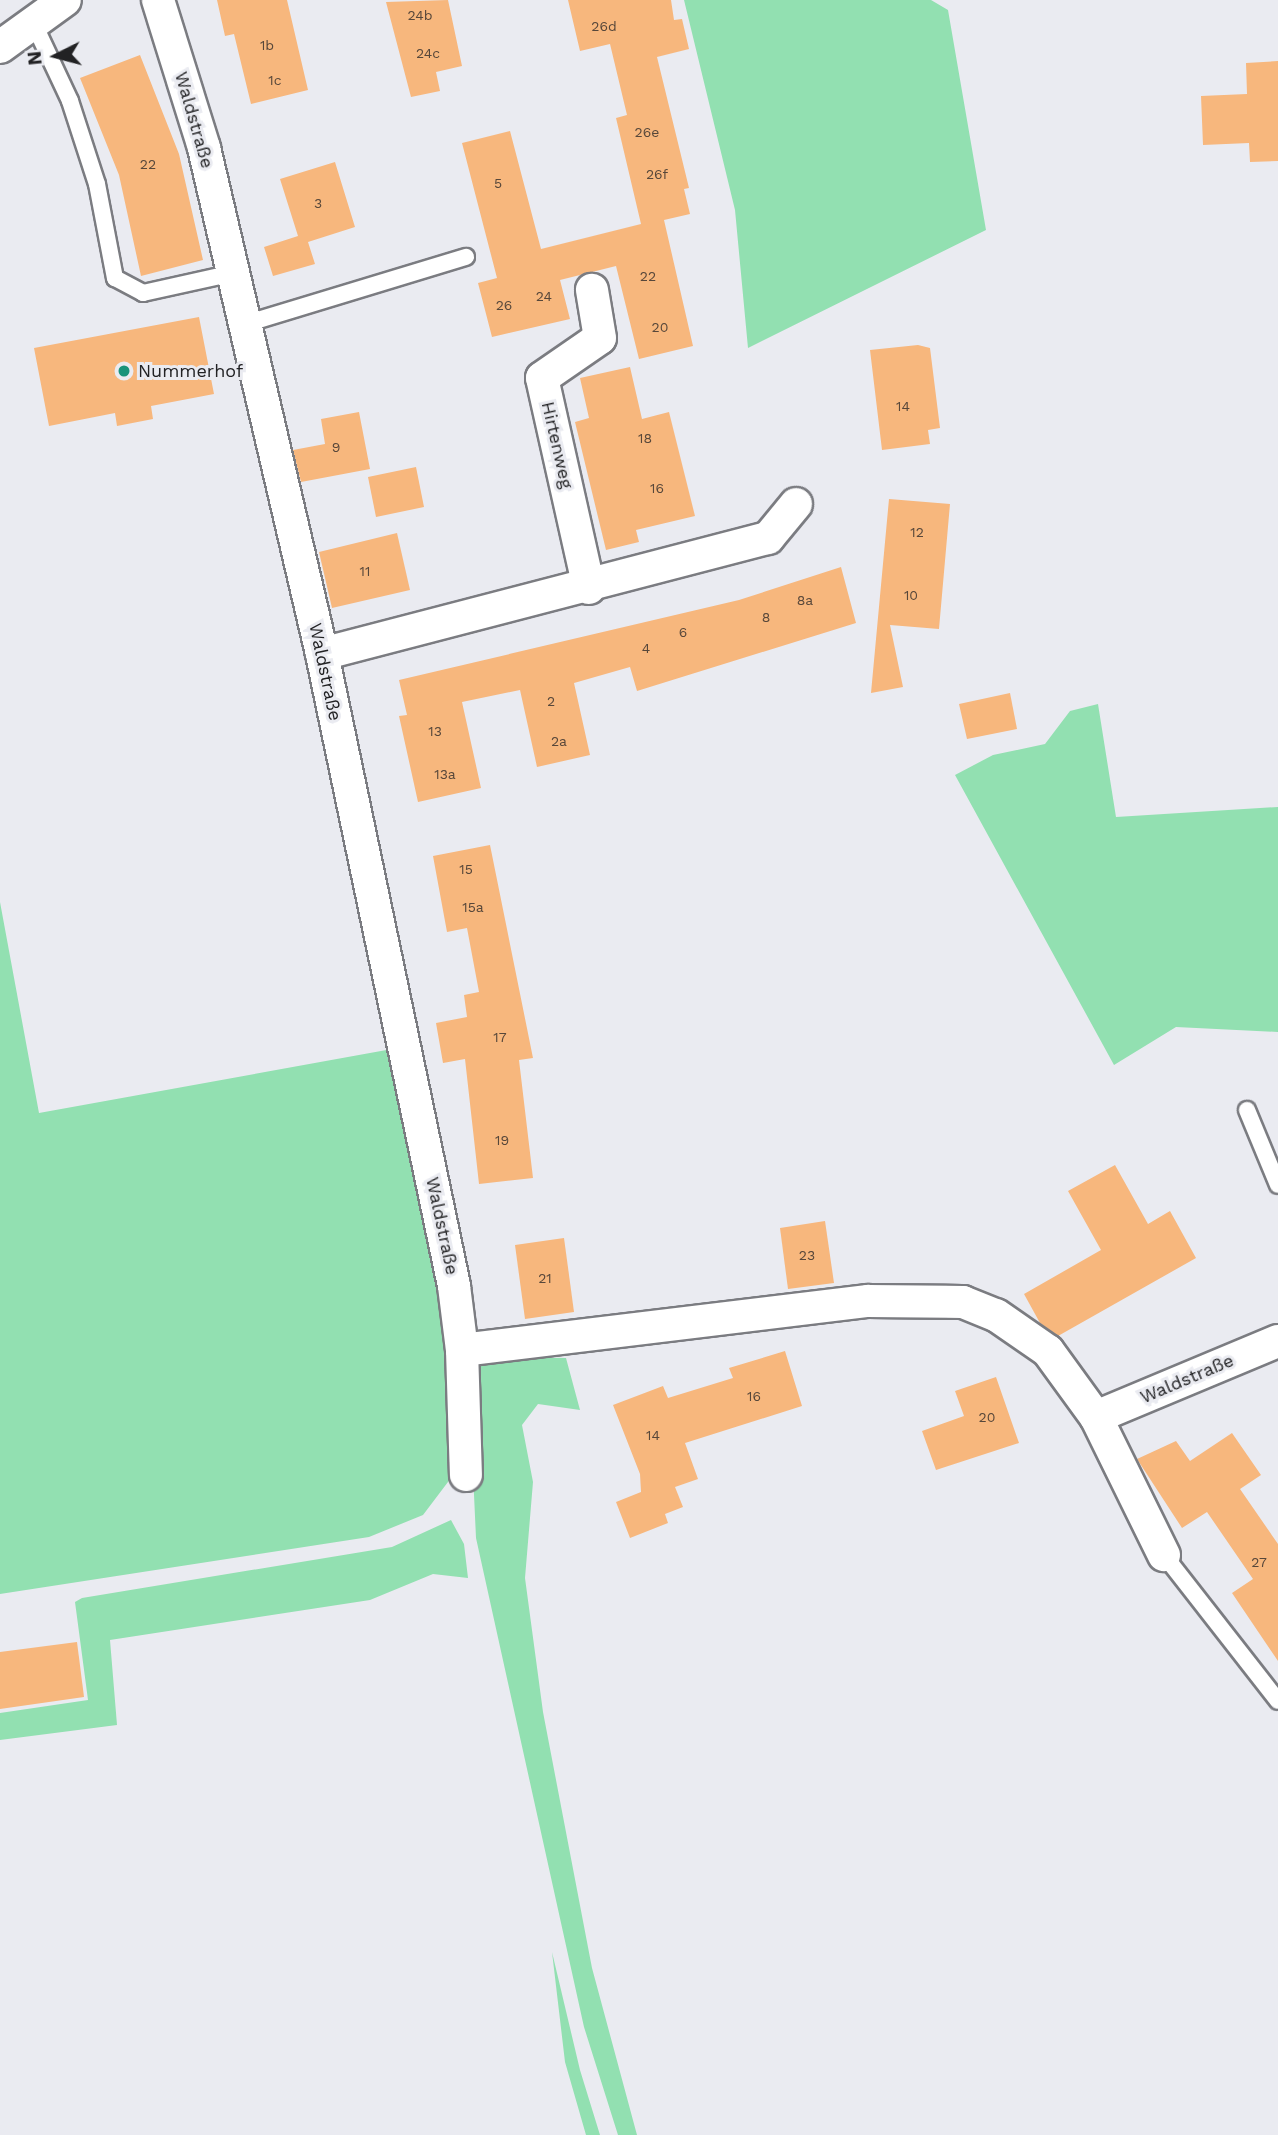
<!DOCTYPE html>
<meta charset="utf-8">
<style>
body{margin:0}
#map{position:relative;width:1278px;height:2135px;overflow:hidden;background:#eaebf1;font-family:"Work Sans",sans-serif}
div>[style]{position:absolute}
.green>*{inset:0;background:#92e0b1}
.building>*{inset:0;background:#f7b77d}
.roads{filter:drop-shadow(2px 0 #7b7c81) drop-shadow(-2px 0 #7b7c81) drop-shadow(0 2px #7b7c81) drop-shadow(0 -2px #7b7c81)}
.service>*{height:16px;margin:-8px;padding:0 8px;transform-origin:8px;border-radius:8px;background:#fff}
.minor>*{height:32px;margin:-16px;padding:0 16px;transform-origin:16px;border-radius:16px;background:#fff}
.dots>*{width:19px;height:19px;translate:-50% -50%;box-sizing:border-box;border:4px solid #eaebf1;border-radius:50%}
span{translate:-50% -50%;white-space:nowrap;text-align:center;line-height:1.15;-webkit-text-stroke:6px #eaebf1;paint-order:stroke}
.number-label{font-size:14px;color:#57473a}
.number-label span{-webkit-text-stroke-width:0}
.street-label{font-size:18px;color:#222224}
.poi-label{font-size:18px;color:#222224}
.left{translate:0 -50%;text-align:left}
.north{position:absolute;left:21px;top:21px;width:70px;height:70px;-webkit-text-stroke:5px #eaebf1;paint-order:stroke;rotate:264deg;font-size:19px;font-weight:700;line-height:28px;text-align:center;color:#222224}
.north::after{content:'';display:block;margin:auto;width:24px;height:32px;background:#222224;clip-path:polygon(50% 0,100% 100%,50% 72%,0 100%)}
</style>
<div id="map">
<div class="green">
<div style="clip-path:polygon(684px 0,931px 0,948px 10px,986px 230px,748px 348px,735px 210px)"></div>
<div style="clip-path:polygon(1098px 704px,1116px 817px,1278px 807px,1278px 1032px,1176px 1027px,1114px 1065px,955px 775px,993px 755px,1045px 744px,1070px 711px)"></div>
<div style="clip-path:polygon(0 902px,39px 1113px,392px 1049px,447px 1322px,451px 1478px,423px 1515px,369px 1537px,0 1594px)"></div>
<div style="clip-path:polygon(496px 1357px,566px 1358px,580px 1410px,538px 1404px,522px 1425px,533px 1482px,525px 1578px,543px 1712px,592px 1968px,637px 2135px,618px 2135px,584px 2027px,476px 1538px,472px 1451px,478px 1366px)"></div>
<div style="clip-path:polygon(451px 1520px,464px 1544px,468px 1578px,433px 1574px,370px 1600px,110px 1640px,117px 1725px,0 1740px,0 1713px,88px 1700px,75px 1602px,82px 1598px,392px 1547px)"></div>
<div style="clip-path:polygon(552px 1952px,580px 2070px,600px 2135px,586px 2135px,565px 2062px)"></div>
</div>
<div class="building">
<div style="clip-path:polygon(217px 0,287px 0,308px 90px,251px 104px,234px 34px,225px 36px)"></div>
<div style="clip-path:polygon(448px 0,462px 66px,436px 72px,440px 91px,411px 97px,386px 2px)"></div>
<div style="clip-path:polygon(568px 0,671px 0,674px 20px,682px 19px,689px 49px,657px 57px,689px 188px,684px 189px,690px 214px,664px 220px,693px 346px,639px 359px,616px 266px,560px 280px,570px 319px,492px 337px,478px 283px,497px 278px,462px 143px,510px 131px,541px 249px,641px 224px,616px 118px,627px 115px,610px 44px,580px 51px)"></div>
<div style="clip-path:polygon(140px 55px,179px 154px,203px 260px,141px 276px,119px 175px,80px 78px)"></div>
<div style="clip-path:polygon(1278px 61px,1278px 161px,1250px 162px,1249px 143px,1203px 145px,1201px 96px,1247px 94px,1246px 63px)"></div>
<div style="clip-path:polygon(335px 162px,355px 227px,308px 242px,315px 264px,273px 276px,264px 247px,298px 236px,280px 179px)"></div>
<div style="clip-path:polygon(199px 317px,214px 394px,151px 406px,153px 419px,117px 426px,115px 413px,49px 426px,34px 348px)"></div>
<div style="clip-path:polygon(918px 345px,930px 348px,940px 428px,928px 430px,930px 444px,882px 450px,870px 350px)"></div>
<div style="clip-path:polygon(630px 367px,642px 419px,669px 412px,695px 516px,636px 530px,639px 542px,606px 550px,575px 422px,589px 418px,580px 378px)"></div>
<div style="clip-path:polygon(359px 412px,370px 469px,301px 482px,293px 450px,325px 444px,321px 419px)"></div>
<div style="clip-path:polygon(416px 467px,424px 507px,376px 517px,368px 477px)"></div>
<div style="clip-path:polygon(889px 499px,950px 504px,939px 629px,890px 625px,903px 687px,871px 693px)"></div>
<div style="clip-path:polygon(397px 533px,410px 590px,332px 608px,319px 552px)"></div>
<div style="clip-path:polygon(841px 567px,856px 623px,637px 691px,630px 667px,574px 683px,590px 755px,537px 767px,520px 690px,462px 702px,481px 788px,418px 802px,399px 716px,407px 715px,399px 680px,739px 600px)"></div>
<div style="clip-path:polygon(1010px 693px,1017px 729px,967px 739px,959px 704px)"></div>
<div style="clip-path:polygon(490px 845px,533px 1058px,519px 1060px,533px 1178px,479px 1184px,465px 1059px,443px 1063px,436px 1023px,467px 1017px,464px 995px,479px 992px,467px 928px,447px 932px,433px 856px)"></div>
<div style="clip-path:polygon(1115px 1165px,1148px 1224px,1170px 1211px,1196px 1258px,1058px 1336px,1040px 1323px,1024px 1294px,1101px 1250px,1068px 1191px)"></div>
<div style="clip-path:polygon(825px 1221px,834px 1283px,788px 1289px,780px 1228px)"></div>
<div style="clip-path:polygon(564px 1238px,574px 1312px,525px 1319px,515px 1245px)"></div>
<div style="clip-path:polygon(785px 1351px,802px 1406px,685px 1443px,698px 1479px,675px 1487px,683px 1507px,665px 1514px,668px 1523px,630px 1538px,616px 1502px,641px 1492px,640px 1474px,613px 1405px,663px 1386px,668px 1398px,733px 1378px,729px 1368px)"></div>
<div style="clip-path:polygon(996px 1377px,1019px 1443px,936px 1470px,922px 1431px,964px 1416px,955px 1391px)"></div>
<div style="clip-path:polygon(1232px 1433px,1261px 1475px,1240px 1489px,1278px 1544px,1278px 1661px,1232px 1593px,1253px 1579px,1207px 1512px,1182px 1528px,1137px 1459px,1176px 1441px,1190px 1461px)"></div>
<div style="clip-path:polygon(77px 1642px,84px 1697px,0 1709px,0 1652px)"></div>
</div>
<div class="roads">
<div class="service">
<div style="left:34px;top:24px;width:85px;rotate:64.9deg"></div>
<div style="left:70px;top:101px;width:87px;rotate:72deg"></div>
<div style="left:97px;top:184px;width:96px;rotate:79.2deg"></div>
<div style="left:115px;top:278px;width:32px;rotate:28deg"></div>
<div style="left:143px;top:293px;width:92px;rotate:-12.5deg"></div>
<div style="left:245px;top:324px;width:231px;rotate:-16.9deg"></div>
<div style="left:1247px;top:1110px;width:81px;rotate:67.5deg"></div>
<div style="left:1164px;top:1555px;width:185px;rotate:52deg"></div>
</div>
<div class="minor">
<div style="left:158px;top:0;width:155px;rotate:72.7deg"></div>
<div style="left:204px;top:148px;width:520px;rotate:76.87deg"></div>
<div style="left:322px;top:654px;width:646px;rotate:78.2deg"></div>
<div style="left:454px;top:1286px;width:64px;rotate:82.9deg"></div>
<div style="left:462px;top:1350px;width:409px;rotate:-6.9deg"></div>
<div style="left:868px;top:1301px;width:95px;rotate:0.6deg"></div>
<div style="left:963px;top:1302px;width:35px;rotate:22deg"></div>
<div style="left:996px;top:1315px;width:63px;rotate:34.7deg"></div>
<div style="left:1048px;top:1351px;width:82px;rotate:54deg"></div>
<div style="left:1096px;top:1417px;width:154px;rotate:63.8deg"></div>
<div style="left:0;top:47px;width:80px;rotate:-35.9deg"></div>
<div style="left:589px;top:588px;width:215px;rotate:-102.6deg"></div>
<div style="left:542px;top:378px;width:70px;rotate:-34.6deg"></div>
<div style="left:600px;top:338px;width:49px;rotate:-99.5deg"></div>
<div style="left:322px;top:654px;width:461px;rotate:-14.6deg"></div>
<div style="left:768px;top:538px;width:44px;rotate:-50.5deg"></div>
<div style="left:462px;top:1350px;width:125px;rotate:88.2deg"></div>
<div style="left:1096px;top:1417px;width:197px;rotate:-22.7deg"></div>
</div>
</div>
<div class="dots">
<div style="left:124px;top:371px;background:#18937a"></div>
</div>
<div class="number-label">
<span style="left:420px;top:15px">24b</span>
<span style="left:604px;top:26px">26d</span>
<span style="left:267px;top:45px">1b</span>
<span style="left:428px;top:53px">24c</span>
<span style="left:275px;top:80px">1c</span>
<span style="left:647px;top:132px">26e</span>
<span style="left:148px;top:164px">22</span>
<span style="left:657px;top:174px">26f</span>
<span style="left:498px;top:183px">5</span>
<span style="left:318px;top:203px">3</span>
<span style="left:648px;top:276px">22</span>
<span style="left:544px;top:296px">24</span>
<span style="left:504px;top:305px">26</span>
<span style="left:660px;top:327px">20</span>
<span style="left:903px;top:406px">14</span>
<span style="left:645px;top:438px">18</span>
<span style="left:336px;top:447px">9</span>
<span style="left:657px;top:488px">16</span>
<span style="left:917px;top:532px">12</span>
<span style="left:365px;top:571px">11</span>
<span style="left:911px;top:595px">10</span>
<span style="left:805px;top:600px">8a</span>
<span style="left:766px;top:617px">8</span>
<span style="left:683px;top:632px">6</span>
<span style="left:646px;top:648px">4</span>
<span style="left:551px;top:701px">2</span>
<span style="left:435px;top:731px">13</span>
<span style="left:559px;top:741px">2a</span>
<span style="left:445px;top:774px">13a</span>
<span style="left:466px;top:869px">15</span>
<span style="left:473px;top:907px">15a</span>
<span style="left:500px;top:1037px">17</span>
<span style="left:502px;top:1140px">19</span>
<span style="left:807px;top:1255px">23</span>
<span style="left:545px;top:1278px">21</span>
<span style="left:754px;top:1396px">16</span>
<span style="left:987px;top:1417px">20</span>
<span style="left:653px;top:1435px">14</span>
<span style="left:1259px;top:1562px">27</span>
</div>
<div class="street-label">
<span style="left:194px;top:120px;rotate:74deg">Waldstraße</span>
<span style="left:557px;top:445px;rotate:77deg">Hirtenweg</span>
<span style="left:325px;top:672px;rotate:78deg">Waldstraße</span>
<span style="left:442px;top:1226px;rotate:78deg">Waldstraße</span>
<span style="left:1187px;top:1379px;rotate:-23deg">Waldstraße</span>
</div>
<div class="poi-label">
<span class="left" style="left:138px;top:371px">Nummerhof</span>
</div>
<div class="north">N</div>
</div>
